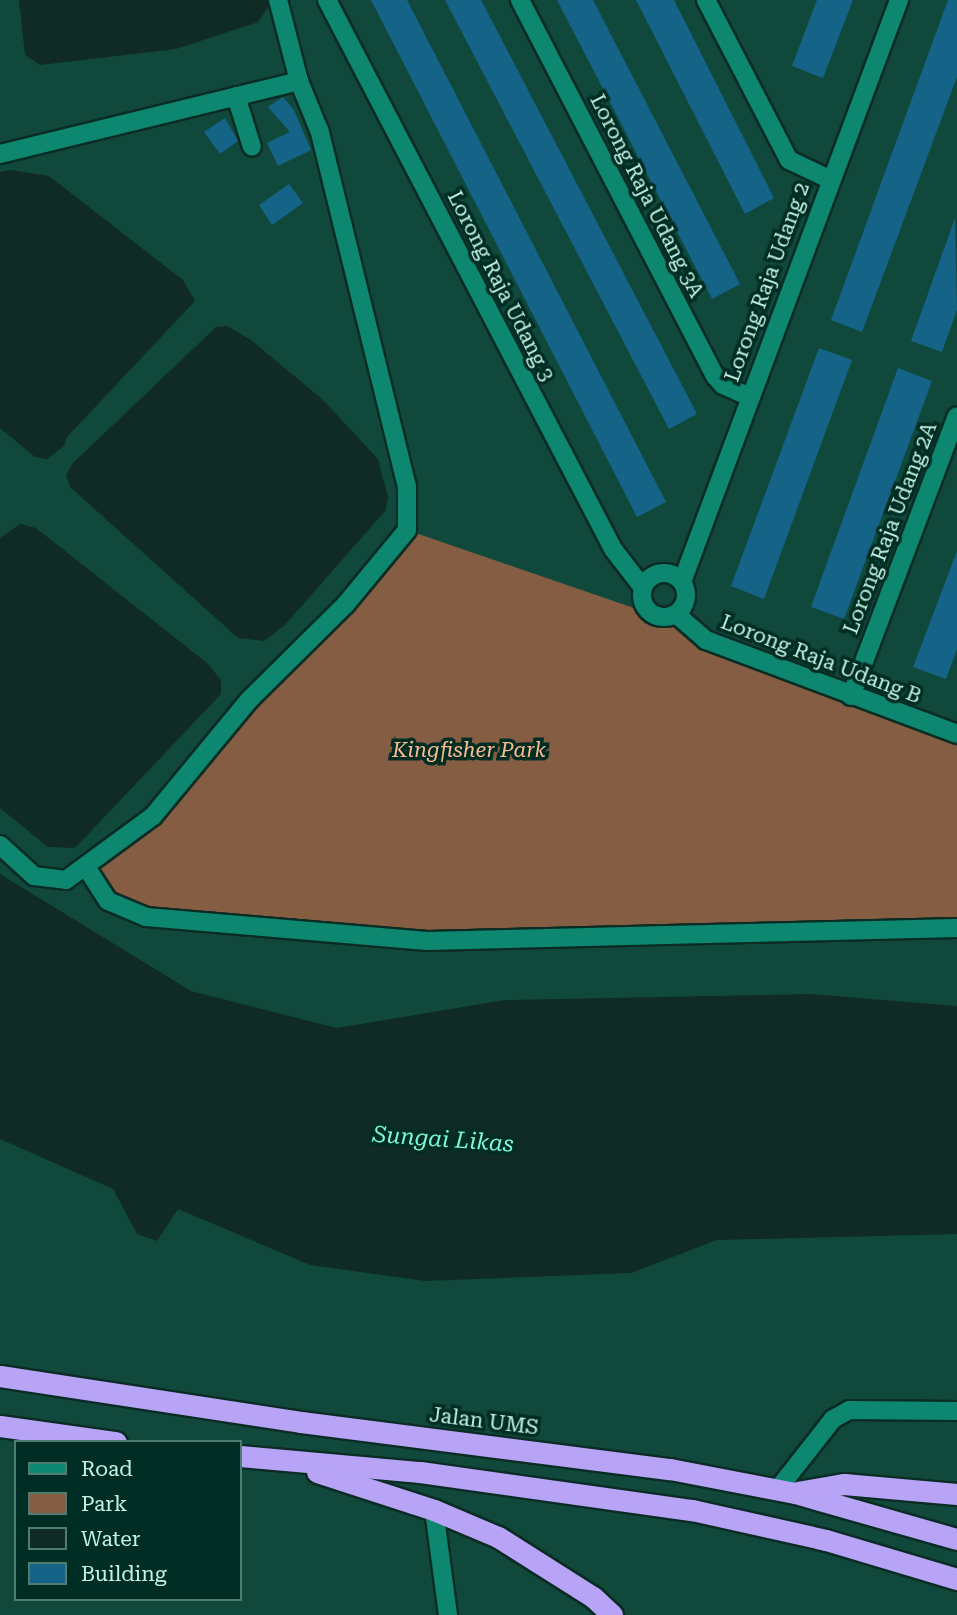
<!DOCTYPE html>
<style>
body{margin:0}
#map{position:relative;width:957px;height:1615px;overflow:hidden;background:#10493c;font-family:"Roboto Serif",serif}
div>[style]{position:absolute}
.green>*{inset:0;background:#855d43}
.water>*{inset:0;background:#102b24}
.building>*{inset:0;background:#156386}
.roads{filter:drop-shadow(2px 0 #0b2c24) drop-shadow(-2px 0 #0b2c24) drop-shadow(0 2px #0b2c24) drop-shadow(0 -2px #0b2c24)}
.minor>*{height:18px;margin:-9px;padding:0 9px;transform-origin:9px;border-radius:9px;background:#0d876f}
.minor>.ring{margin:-9px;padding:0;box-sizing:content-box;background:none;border:18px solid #0d876f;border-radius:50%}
.highway>*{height:21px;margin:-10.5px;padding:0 10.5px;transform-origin:10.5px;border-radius:10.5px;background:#b7a4f7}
span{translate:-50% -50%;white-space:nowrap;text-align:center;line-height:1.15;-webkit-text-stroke:7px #002d23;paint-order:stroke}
.street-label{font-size:21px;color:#c4f3e4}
.park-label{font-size:21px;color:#fdba8f;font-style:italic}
.water-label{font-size:23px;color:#7df7d6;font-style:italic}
.legend{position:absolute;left:14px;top:1440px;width:228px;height:161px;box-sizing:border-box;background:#002d23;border:2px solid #4e7c70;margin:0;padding:9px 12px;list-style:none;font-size:21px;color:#c4f3e4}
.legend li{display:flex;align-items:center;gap:14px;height:35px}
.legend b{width:35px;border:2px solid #4e7c70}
</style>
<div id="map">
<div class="green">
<div style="clip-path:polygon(407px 530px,663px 618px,676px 614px,706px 640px,957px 734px,957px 928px,427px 941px,183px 919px,108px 901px,86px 867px,153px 816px)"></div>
</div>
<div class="water">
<div style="clip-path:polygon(19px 0,271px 0,271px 3px,258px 22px,176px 49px,40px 65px,25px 55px)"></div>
<div style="clip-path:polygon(10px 170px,49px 176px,183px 280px,195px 301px,67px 437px,64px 446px,47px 459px,35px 457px,0 428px,0 172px)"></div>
<div style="clip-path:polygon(227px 326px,251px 340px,322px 399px,378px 459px,388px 497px,386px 510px,284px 626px,264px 641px,238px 638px,70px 487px,66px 475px,73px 463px,216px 327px)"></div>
<div style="clip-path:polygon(20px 524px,36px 528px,207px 663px,221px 680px,221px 694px,75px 848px,48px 847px,0 808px,0 538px)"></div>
<div style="clip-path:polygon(0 874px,191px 991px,337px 1028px,505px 1000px,809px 994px,957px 1006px,957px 1234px,717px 1240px,631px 1273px,425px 1281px,310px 1265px,178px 1209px,157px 1241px,137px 1234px,113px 1189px,0 1139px)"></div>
</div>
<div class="building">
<div style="clip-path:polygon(371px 0,407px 0,666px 502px,637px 517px)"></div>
<div style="clip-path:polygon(445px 0,481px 0,697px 414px,669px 429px)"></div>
<div style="clip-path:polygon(557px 0,593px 0,740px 284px,712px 299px)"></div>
<div style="clip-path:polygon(636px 0,674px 0,774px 198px,745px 214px)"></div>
<div style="clip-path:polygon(817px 0,853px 0,823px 78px,792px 66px)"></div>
<div style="clip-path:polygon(948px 0,957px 0,957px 77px,862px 332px,831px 320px)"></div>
<div style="clip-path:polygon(283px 97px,294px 110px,311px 150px,278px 166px,267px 143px,290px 132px,268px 107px)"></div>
<div style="clip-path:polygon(225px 118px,238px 141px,220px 154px,204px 132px)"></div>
<div style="clip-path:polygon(289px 184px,303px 203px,272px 225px,259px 205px)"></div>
<div style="clip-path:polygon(955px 218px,957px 310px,942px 352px,911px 341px)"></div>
<div style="clip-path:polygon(819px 348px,852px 360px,764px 599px,731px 586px)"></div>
<div style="clip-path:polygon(898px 368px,932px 381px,844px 619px,811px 607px)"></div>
<div style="clip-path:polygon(957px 551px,957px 649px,946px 679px,913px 667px)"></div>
</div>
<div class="roads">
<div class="minor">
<div style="left:327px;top:0;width:619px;rotate:62.48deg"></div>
<div style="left:613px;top:549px;width:49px;rotate:52.4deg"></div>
<div style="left:520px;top:0;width:424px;rotate:62.6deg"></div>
<div style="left:715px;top:376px;width:12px;rotate:48deg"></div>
<div style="left:723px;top:385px;width:30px;rotate:24deg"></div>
<div style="left:706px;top:0;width:180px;rotate:62.6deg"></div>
<div style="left:789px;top:160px;width:44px;rotate:25.4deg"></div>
<div style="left:236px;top:96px;width:53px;rotate:72.6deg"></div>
<div style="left:0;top:154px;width:308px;rotate:-13.7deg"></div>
<div style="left:299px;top:81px;width:84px;rotate:-104.5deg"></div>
<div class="ring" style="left:642px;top:573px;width:26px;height:26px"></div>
<div style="left:682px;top:582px;width:621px;rotate:-69.55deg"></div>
<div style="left:676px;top:614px;width:40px;rotate:41deg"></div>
<div style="left:706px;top:640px;width:268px;rotate:20.5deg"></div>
<div style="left:851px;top:696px;width:299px;rotate:-69.3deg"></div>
<div style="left:0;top:845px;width:46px;rotate:42.4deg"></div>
<div style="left:34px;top:876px;width:32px;rotate:7deg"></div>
<div style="left:66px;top:880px;width:108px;rotate:-36.3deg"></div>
<div style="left:153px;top:816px;width:151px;rotate:-50.4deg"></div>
<div style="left:249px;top:700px;width:135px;rotate:-44.7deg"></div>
<div style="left:345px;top:605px;width:97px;rotate:-50.4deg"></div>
<div style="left:407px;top:530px;width:43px;rotate:-90deg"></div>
<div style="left:407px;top:487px;width:368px;rotate:-103.8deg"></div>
<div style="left:319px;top:130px;width:53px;rotate:-112.2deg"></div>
<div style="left:86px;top:867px;width:40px;rotate:57.1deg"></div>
<div style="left:108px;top:901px;width:41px;rotate:22.8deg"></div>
<div style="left:146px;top:917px;width:282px;rotate:4.9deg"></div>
<div style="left:427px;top:941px;width:530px;rotate:-1.41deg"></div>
<div style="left:778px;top:1489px;width:89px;rotate:-51.8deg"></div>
<div style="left:833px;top:1419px;width:18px;rotate:-29deg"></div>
<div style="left:849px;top:1410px;width:108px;rotate:0.5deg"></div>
<div style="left:434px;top:1510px;width:106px;rotate:82.4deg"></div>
</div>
<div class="highway">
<div style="left:0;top:1376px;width:304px;rotate:8.7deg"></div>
<div style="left:301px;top:1422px;width:372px;rotate:7.3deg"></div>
<div style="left:670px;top:1469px;width:127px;rotate:10.9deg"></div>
<div style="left:795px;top:1493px;width:168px;rotate:15.9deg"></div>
<div style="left:0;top:1426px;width:117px;rotate:7.9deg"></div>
<div style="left:240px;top:1456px;width:181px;rotate:5.1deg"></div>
<div style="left:420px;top:1472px;width:275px;rotate:8deg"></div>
<div style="left:692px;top:1510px;width:137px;rotate:12.6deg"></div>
<div style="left:826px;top:1540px;width:137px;rotate:16.6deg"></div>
<div style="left:317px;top:1472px;width:123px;rotate:18deg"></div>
<div style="left:434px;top:1510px;width:69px;rotate:22.9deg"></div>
<div style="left:498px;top:1537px;width:112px;rotate:32.3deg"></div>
<div style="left:593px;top:1597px;width:26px;rotate:43deg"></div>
<div style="left:797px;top:1492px;width:48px;rotate:-9.7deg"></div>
<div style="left:844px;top:1484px;width:113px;rotate:5.1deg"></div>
</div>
</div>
<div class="street-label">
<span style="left:647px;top:196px;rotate:63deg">Lorong Raja Udang 3A</span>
<span style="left:767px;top:282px;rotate:-70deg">Lorong Raja Udang 2</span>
<span style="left:501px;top:286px;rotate:63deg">Lorong Raja Udang 3</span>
<span style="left:890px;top:528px;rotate:-69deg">Lorong Raja Udang 2A</span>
<span style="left:821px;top:659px;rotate:21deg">Lorong Raja Udang B</span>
<span style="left:484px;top:1421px;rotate:7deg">Jalan UMS</span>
</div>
<div class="park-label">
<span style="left:469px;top:750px">Kingfisher Park</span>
</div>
<div class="water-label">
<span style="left:443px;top:1140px;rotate:4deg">Sungai Likas</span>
</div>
<ul class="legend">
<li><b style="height:9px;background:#0d876f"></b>Road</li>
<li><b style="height:19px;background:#855d43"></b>Park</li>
<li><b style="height:19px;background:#102b24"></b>Water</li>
<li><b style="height:19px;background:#156386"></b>Building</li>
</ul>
</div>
